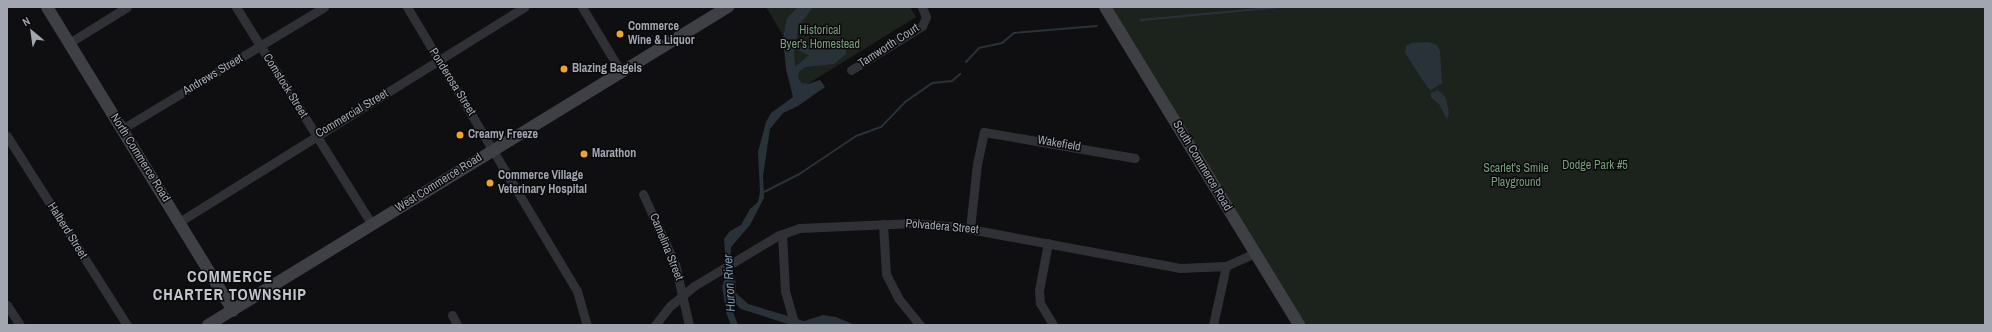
<!DOCTYPE html>
<style>
body{margin:0}
#map{position:relative;width:1992px;height:332px;overflow:hidden;background:#0f0f11;font-family:"Archivo Narrow",sans-serif}
div>[style]{position:absolute}
.green>*{inset:0;background:#1c231d}
.water>*{inset:0;background:#293239}
.stream>*{height:2px;margin:-1px;padding:0 1px;transform-origin:1px;border-radius:1px;background:#293239}
.street>*{height:9px;margin:-4.5px;padding:0 4.5px;transform-origin:4.5px;border-radius:4.5px;background:#303136}
.secondary>*{height:12px;margin:-6px;padding:0 6px;transform-origin:6px;border-radius:6px;background:#3f4046}
.dots>*{width:11px;height:11px;translate:-50% -50%;box-sizing:border-box;border:2px solid #0a0a0c;border-radius:50%}
span{translate:-50% -50%;white-space:nowrap;text-align:center;line-height:1.15;-webkit-text-stroke:3px #0a0a0c;paint-order:stroke}
.poi-label{font-size:12px;color:#a1a6b1;font-weight:700}
.left{translate:0 -50%;text-align:left}
.park-label{font-size:12px;color:#789d79}
.street-label{font-size:12px;color:#a1a6b1}
.water-label{font-size:13px;color:#7795ad;font-style:italic}
.district-label{font-size:16px;color:#c1c5ce;font-weight:700;letter-spacing:1px}
.frame{position:absolute;inset:0;border:8px solid #a1a6b1;pointer-events:none}
.north{position:absolute;left:12px;top:12px;width:40px;height:40px;-webkit-text-stroke:3px #0a0a0c;paint-order:stroke;rotate:331deg;font-size:11px;font-weight:700;line-height:16px;text-align:center;color:#a1a6b1}
.north::after{content:'';display:block;margin:auto;width:14px;height:18px;background:#a1a6b1;clip-path:polygon(50% 0,100% 100%,50% 72%,0 100%)}
</style>
<div id="map">
<div class="green">
<div style="clip-path:polygon(766px 7px,910px 7px,916px 17px,798px 90px,784px 37px)"></div>
<div style="clip-path:polygon(1106px 7px,1985px 7px,1985px 325px,1302px 325px)"></div>
</div>
<div class="water">
<div style="clip-path:polygon(evenodd,798px 7px,813px 7px,798px 27px,796px 44px,815px 46px,840px 39px,846px 42px,846px 54px,834px 64px,805px 67px,799px 72px,798px 78px,802px 83px,808px 84px,820px 80px,825px 87px,798px 106px,783px 113px,770px 129px,763px 176px,764px 198px,750px 225px,731px 247px,730px 272px,735px 277px,736px 293px,748px 304px,804px 321px,823px 315px,836px 317px,855px 325px,791px 325px,741px 309px,735px 303px,733px 312px,738px 325px,731px 325px,726px 312px,722px 286px,727px 274px,724px 239px,730px 231px,741px 225px,750px 209px,758px 202px,760px 192px,758px 152px,766px 122px,771px 113px,793px 97px,786px 69px,783px 39px,787px 18px,798px 7px,795px 49px,809px 55px,795px 67px,794px 53px,795px 49px)"></div>
<div style="clip-path:polygon(1429px 42px,1437px 45px,1440px 51px,1442px 83px,1431px 90px,1428px 88px,1405px 53px,1406px 46px,1411px 43px)"></div>
<div style="clip-path:polygon(1438px 90px,1446px 98px,1449px 113px,1447px 120px,1439px 104px,1431px 97px,1431px 93px)"></div>
</div>
<div class="stream">
<div style="left:1141px;top:20px;width:142px;rotate:-5.3deg"></div>
<div style="left:966px;top:62px;width:19px;rotate:-47deg"></div>
<div style="left:979px;top:48px;width:24px;rotate:-12deg"></div>
<div style="left:1002px;top:43px;width:16px;rotate:-40deg"></div>
<div style="left:1014px;top:33px;width:83px;rotate:-4.8deg"></div>
<div style="left:764px;top:192px;width:38px;rotate:-27deg"></div>
<div style="left:798px;top:175px;width:70px;rotate:-33.9deg"></div>
<div style="left:856px;top:136px;width:27px;rotate:-20deg"></div>
<div style="left:881px;top:127px;width:35px;rotate:-46deg"></div>
<div style="left:905px;top:102px;width:33px;rotate:-35deg"></div>
<div style="left:932px;top:83px;width:20px;rotate:-6deg"></div>
<div style="left:952px;top:81px;width:11px;rotate:-41deg"></div>
</div>
<div class="street">
<div style="left:236px;top:7px;width:257px;rotate:58deg"></div>
<div style="left:407px;top:7px;width:331px;rotate:59.1deg"></div>
<div style="left:577px;top:291px;width:35px;rotate:74deg"></div>
<div style="left:582px;top:7px;width:76px;rotate:59deg"></div>
<div style="left:69px;top:43px;width:68px;rotate:-31.8deg"></div>
<div style="left:851px;top:70px;width:84px;rotate:-31.8deg"></div>
<div style="left:922px;top:26px;width:10px;rotate:-66deg"></div>
<div style="left:926px;top:17px;width:11px;rotate:-112deg"></div>
<div style="left:122px;top:129px;width:236px;rotate:-31.1deg"></div>
<div style="left:7px;top:136px;width:224px;rotate:57.6deg"></div>
<div style="left:643px;top:194px;width:77px;rotate:65.4deg"></div>
<div style="left:675px;top:264px;width:63px;rotate:77.1deg"></div>
<div style="left:179px;top:222px;width:407px;rotate:-31.9deg"></div>
<div style="left:883px;top:224px;width:50px;rotate:86.6deg"></div>
<div style="left:886px;top:274px;width:27px;rotate:63deg"></div>
<div style="left:898px;top:298px;width:35px;rotate:51deg"></div>
<div style="left:970px;top:229px;width:65px;rotate:-83.9deg"></div>
<div style="left:977px;top:164px;width:33px;rotate:-78deg"></div>
<div style="left:984px;top:132px;width:153px;rotate:9.8deg"></div>
<div style="left:782px;top:234px;width:57px;rotate:87deg"></div>
<div style="left:785px;top:291px;width:35px;rotate:74deg"></div>
<div style="left:1048px;top:243px;width:48px;rotate:100.8deg"></div>
<div style="left:1039px;top:290px;width:13px;rotate:86deg"></div>
<div style="left:1040px;top:303px;width:26px;rotate:59deg"></div>
<div style="left:7px;top:305px;width:24px;rotate:57deg"></div>
<div style="left:452px;top:315px;width:11px;rotate:63deg"></div>
<div style="left:655px;top:325px;width:24px;rotate:-52deg"></div>
<div style="left:670px;top:306px;width:31px;rotate:-40deg"></div>
<div style="left:694px;top:286px;width:99px;rotate:-31deg"></div>
<div style="left:779px;top:235px;width:21px;rotate:-19deg"></div>
<div style="left:799px;top:228px;width:115px;rotate:-2.5deg"></div>
<div style="left:914px;top:223px;width:45px;rotate:5.1deg"></div>
<div style="left:959px;top:227px;width:225px;rotate:10.5deg"></div>
<div style="left:1180px;top:268px;width:46px;rotate:-2.5deg"></div>
<div style="left:1226px;top:266px;width:32px;rotate:-24deg"></div>
<div style="left:1213px;top:325px;width:60px;rotate:-77.6deg"></div>
</div>
<div class="secondary">
<div style="left:47px;top:7px;width:356px;rotate:58.5deg"></div>
<div style="left:1105px;top:7px;width:373px;rotate:58.6deg"></div>
<div style="left:208px;top:325px;width:610px;rotate:-31.45deg"></div>
</div>
<div class="dots">
<div style="left:620px;top:34px;background:#eea62a"></div>
<div style="left:564px;top:69px;background:#eea62a"></div>
<div style="left:460px;top:135px;background:#eea62a"></div>
<div style="left:584px;top:154px;background:#eea62a"></div>
<div style="left:490px;top:183px;background:#eea62a"></div>
</div>
<div class="poi-label">
<span class="left" style="left:628px;top:34px">Commerce<br>Wine &amp; Liquor</span>
<span class="left" style="left:572px;top:69px">Blazing Bagels</span>
<span class="left" style="left:468px;top:135px">Creamy Freeze</span>
<span class="left" style="left:592px;top:154px">Marathon</span>
<span class="left" style="left:498px;top:183px">Commerce Village<br>Veterinary Hospital</span>
</div>
<div class="park-label">
<span style="left:820px;top:38px">Historical<br>Byer's Homestead</span>
<span style="left:1595px;top:166px">Dodge Park #5</span>
<span style="left:1516px;top:176px">Scarlet's Smile<br>Playground</span>
</div>
<div class="street-label">
<span style="left:889px;top:46px;rotate:-33deg">Tamworth Court</span>
<span style="left:213px;top:75px;rotate:-31deg">Andrews Street</span>
<span style="left:452px;top:82px;rotate:58deg">Ponderosa Street</span>
<span style="left:285px;top:86px;rotate:58deg">Comstock Street</span>
<span style="left:352px;top:114px;rotate:-31deg">Commercial Street</span>
<span style="left:1059px;top:144px;rotate:10deg">Wakefield</span>
<span style="left:140px;top:158px;rotate:58deg">North Commerce Road</span>
<span style="left:1202px;top:166px;rotate:59deg">South Commerce Road</span>
<span style="left:439px;top:183px;rotate:-32deg">West Commerce Road</span>
<span style="left:942px;top:227px;rotate:5deg">Polvadera Street</span>
<span style="left:67px;top:231px;rotate:58deg">Halberd Street</span>
<span style="left:666px;top:247px;rotate:68deg">Camelina Street</span>
</div>
<div class="water-label">
<span style="left:730px;top:283px;rotate:-93deg">Huron River</span>
</div>
<div class="district-label">
<span style="left:230px;top:285px">COMMERCE<br>CHARTER TOWNSHIP</span>
</div>
<div class="frame"></div>
<div class="north">N</div>
</div>
